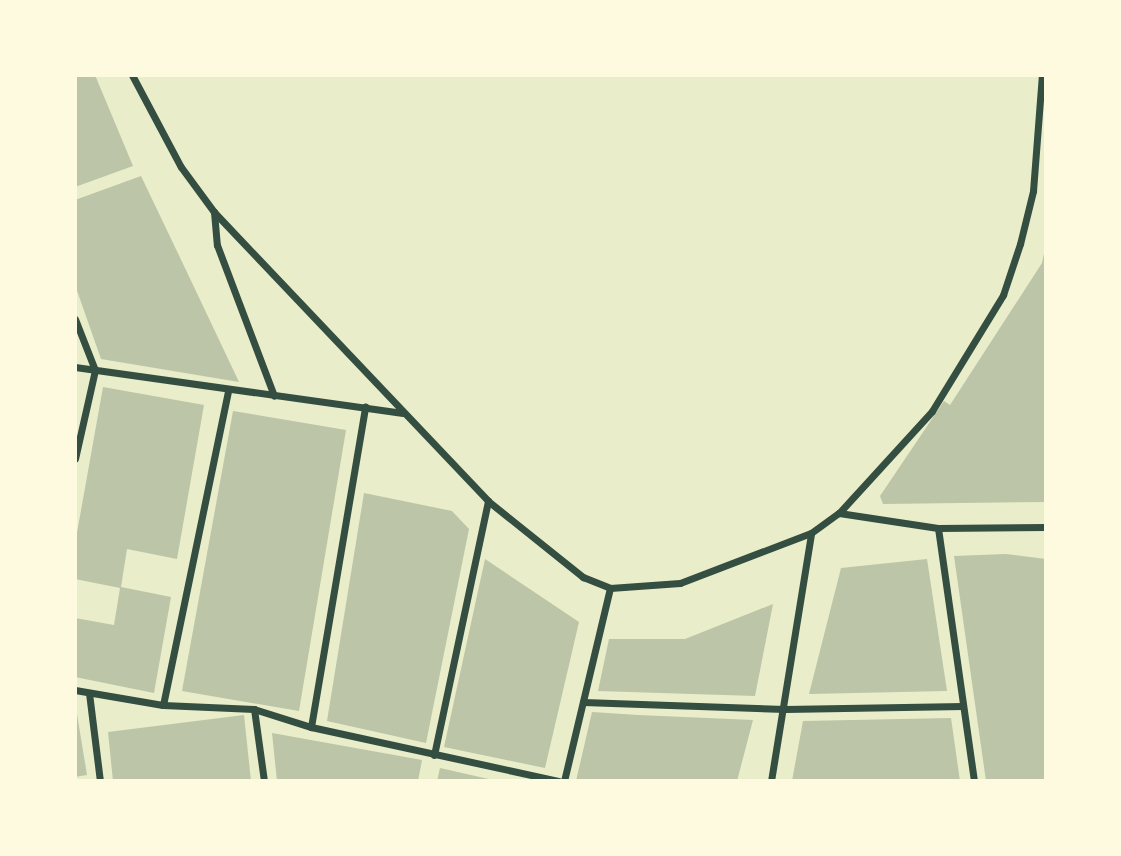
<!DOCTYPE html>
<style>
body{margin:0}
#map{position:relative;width:1121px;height:856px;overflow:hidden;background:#e9edc9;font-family:"Libre Baskerville",serif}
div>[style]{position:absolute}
.building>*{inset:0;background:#bcc5a7}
.minor>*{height:7px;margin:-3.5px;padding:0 3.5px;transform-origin:3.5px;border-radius:3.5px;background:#344e41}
span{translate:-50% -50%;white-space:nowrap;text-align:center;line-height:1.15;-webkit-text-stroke:7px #fefae0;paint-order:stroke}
.frame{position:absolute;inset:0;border:77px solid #fefae0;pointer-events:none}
</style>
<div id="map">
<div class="building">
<div style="clip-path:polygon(95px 75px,133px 166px,75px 187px,75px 77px)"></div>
<div style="clip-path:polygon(141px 176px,185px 268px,239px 382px,101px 359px,75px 285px,75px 200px)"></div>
<div style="clip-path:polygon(1046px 244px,1046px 502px,883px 504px,880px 496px,944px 401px,950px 405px,1042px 263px)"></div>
<div style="clip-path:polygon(103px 387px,204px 405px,177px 559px,127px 549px,121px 587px,171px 597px,154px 693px,75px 677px,75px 618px,114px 625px,120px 588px,75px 579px,75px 544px)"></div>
<div style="clip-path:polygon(233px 411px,346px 430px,299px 711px,182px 691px)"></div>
<div style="clip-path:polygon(364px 493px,452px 511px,469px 529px,426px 743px,327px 721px)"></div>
<div style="clip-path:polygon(1006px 554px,1046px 559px,1046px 781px,986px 781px,954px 556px)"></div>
<div style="clip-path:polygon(485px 559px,579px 622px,545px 768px,444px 747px)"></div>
<div style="clip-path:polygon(927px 559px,947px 691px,809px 694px,841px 568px)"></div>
<div style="clip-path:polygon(773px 604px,755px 696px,598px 691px,609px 639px,685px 639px)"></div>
<div style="clip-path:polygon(75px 702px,87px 775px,75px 777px)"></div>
<div style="clip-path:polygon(592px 712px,638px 715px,753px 720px,737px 781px,576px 781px)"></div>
<div style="clip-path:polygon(244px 715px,251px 781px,113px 781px,108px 732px)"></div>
<div style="clip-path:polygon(951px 718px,960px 781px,792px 781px,803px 721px)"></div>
<div style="clip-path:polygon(272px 733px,422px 760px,418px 781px,277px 781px)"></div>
<div style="clip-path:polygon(440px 768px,493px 780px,493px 781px,437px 781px)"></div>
</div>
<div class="minor">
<div style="left:132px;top:75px;width:104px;rotate:62deg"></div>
<div style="left:181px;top:167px;width:56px;rotate:53.7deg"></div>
<div style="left:214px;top:212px;width:398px;rotate:46.5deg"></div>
<div style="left:488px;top:501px;width:122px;rotate:38.7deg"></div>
<div style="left:583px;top:577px;width:29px;rotate:22deg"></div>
<div style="left:610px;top:588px;width:70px;rotate:-4.1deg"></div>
<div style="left:680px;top:583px;width:140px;rotate:-20.9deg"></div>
<div style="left:811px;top:533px;width:34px;rotate:-36deg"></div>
<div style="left:839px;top:513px;width:138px;rotate:-47.6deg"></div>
<div style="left:932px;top:411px;width:136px;rotate:-58.5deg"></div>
<div style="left:1003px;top:295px;width:54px;rotate:-71.6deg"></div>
<div style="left:1020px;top:244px;width:55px;rotate:-76.2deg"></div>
<div style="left:1033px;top:191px;width:116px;rotate:-85.6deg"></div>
<div style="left:214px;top:212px;width:33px;rotate:85deg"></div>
<div style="left:217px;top:245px;width:161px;rotate:69.3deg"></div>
<div style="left:75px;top:319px;width:55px;rotate:68.6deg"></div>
<div style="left:95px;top:370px;width:91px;rotate:102.7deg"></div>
<div style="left:75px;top:367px;width:331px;rotate:8deg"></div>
<div style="left:839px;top:513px;width:100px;rotate:8.6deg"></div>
<div style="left:938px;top:528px;width:108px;rotate:-0.5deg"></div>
<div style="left:938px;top:528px;width:256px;rotate:81.9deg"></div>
<div style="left:75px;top:690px;width:89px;rotate:9.7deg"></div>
<div style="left:163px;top:705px;width:91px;rotate:2.5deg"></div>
<div style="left:254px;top:709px;width:60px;rotate:17.5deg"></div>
<div style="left:311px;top:727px;width:254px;rotate:12.3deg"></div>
<div style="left:89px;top:693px;width:89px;rotate:82.9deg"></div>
<div style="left:583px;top:702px;width:202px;rotate:2deg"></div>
<div style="left:785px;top:709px;width:178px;rotate:-1deg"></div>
<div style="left:163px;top:705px;width:321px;rotate:-78.3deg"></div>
<div style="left:254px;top:709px;width:73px;rotate:82.1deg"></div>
<div style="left:311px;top:727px;width:325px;rotate:-80.4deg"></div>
<div style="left:434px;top:755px;width:260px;rotate:-78deg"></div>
<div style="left:564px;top:781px;width:198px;rotate:-76.6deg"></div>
<div style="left:771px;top:781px;width:251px;rotate:-80.8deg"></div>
</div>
<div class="frame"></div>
</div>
